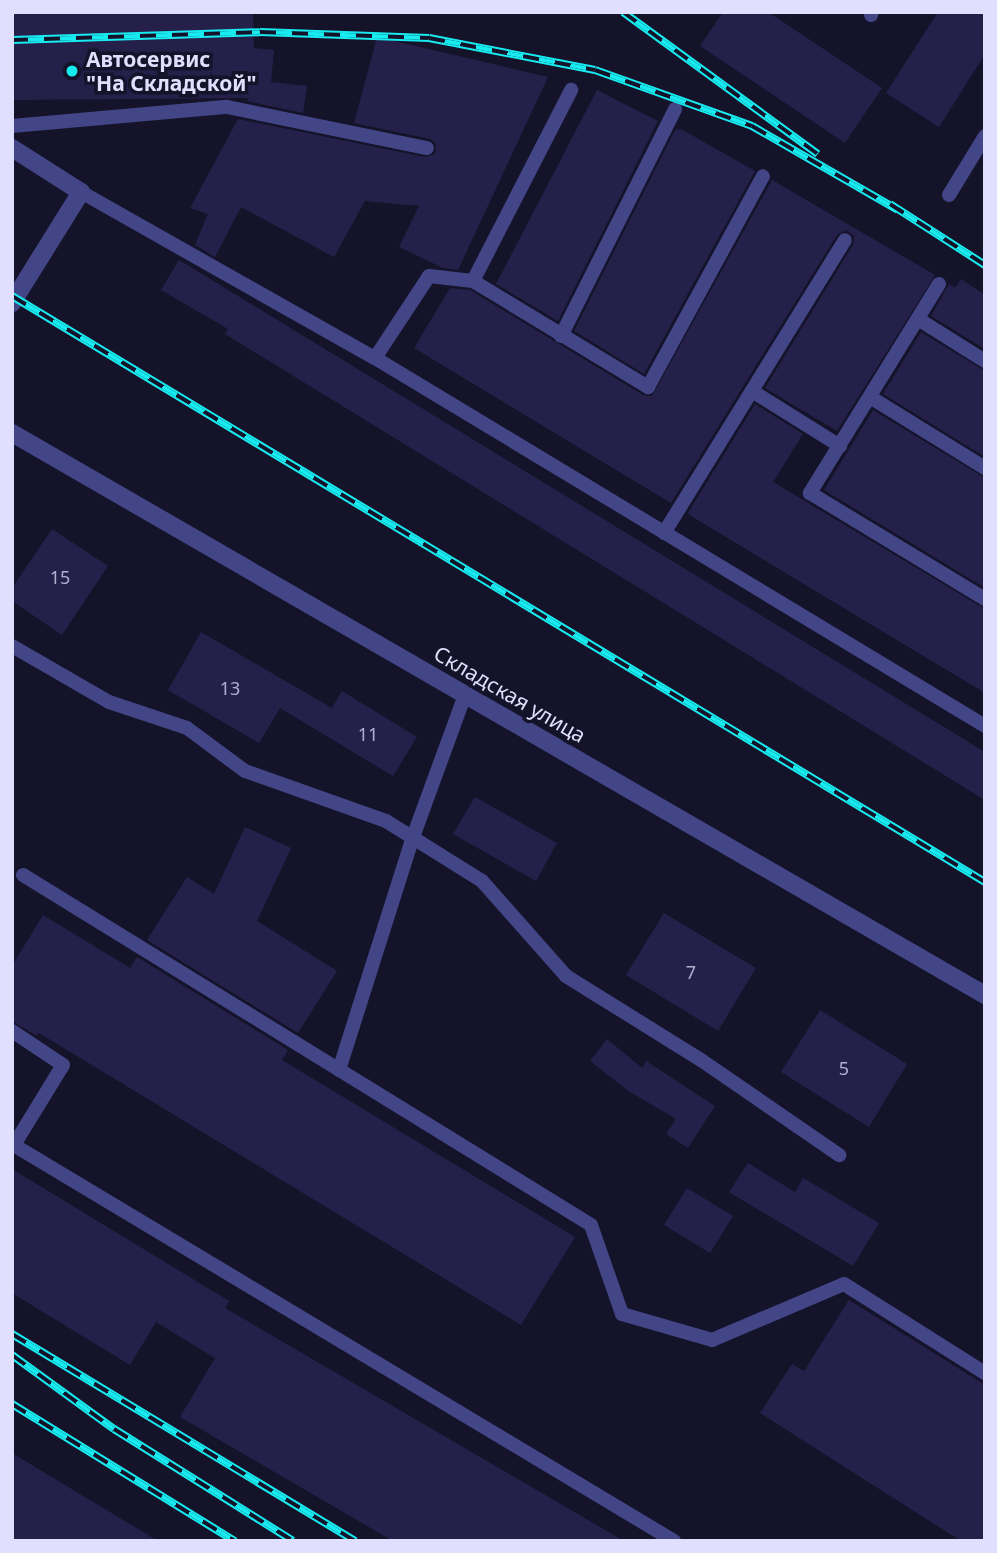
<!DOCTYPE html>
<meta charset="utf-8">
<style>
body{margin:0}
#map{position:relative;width:997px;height:1553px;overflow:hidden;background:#15132a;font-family:"Noto Sans",sans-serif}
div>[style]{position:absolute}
.building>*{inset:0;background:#25204a}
.service>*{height:14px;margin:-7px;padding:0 7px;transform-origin:7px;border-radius:7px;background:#424586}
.minor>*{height:18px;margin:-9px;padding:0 9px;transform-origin:9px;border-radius:9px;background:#424586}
.rail>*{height:8px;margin-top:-4px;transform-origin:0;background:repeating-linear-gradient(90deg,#15132a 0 16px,#18ebef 0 32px);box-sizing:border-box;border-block:2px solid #18ebef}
.dots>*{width:19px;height:19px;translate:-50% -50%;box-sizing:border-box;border:4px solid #15132a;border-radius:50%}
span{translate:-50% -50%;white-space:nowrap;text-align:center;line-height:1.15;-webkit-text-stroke:7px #15132a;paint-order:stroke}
.number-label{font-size:18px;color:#b1afd0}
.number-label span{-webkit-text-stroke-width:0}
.poi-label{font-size:21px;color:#e0dffd;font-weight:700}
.left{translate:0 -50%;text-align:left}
.street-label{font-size:21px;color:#e0dffd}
.frame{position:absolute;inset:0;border:14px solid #e0dffd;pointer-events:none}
</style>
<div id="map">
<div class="building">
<div style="clip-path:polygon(12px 12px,253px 12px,254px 48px,274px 50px,271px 82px,307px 86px,303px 113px,247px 101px,249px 98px,12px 100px)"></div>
<div style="clip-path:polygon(723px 12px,768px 12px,882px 88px,845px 143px,700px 46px)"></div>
<div style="clip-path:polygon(938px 12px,985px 12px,985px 54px,939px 127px,886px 93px)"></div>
<div style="clip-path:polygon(377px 37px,548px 77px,458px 270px,443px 268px,399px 247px,419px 206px,365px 201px,334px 257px,241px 207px,215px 257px,195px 245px,208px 214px,190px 208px,238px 119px,425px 157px,435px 154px,436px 144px,430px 139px,354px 123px)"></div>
<div style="clip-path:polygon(597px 90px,658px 121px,558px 321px,496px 284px)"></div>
<div style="clip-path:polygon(681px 129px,755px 171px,644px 374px,574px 331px,675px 130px)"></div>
<div style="clip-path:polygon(772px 180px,935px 275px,837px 431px,765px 388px,853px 245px,854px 236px,846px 230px,837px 235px,671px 503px,414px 348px,450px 288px,470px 290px,643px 395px,652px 396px)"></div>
<div style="clip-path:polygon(179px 260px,985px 752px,985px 800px,225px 334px,228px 329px,161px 290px)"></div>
<div style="clip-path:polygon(961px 279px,985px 295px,985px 349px,931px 316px,949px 284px,955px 288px)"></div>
<div style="clip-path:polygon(921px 332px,985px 371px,985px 457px,883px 394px)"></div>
<div style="clip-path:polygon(755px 404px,803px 434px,773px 482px,985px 609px,985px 693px,691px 516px,688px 513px)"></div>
<div style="clip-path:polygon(873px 410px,985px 478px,985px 588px,824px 490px)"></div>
<div style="clip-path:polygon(52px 529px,108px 566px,62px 635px,12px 601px,12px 588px)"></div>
<div style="clip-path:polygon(201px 632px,332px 708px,342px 691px,417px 737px,393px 776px,280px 708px,259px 743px,168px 690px)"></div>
<div style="clip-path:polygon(475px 797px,557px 843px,536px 881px,453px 834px)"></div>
<div style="clip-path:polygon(245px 827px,291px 848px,257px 921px,337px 971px,298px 1033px,147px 940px,187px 877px,214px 894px)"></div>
<div style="clip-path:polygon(664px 913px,756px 968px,718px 1031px,626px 975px)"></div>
<div style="clip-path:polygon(43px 915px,130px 968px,137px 957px,288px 1050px,282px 1060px,575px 1237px,521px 1325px,39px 1033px,37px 1036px,12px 1021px,12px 966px)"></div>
<div style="clip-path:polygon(820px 1010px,907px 1064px,869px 1127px,781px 1072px)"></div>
<div style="clip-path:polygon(607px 1039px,642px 1068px,646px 1061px,715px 1106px,688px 1148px,666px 1134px,676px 1119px,627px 1090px,590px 1061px)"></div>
<div style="clip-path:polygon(748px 1163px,795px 1192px,803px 1178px,879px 1223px,853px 1266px,729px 1192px)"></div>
<div style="clip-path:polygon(12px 1169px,229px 1301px,225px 1308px,624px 1541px,393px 1541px,180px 1417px,215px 1358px,156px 1322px,130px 1365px,12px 1293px)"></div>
<div style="clip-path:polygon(687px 1188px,733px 1216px,710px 1253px,664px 1225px)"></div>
<div style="clip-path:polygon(849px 1300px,985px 1385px,985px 1541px,961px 1541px,760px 1413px,792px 1364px,804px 1371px)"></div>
<div style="clip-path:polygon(12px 1453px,158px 1541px,12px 1541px)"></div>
</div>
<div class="service">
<div style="left:871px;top:15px;width:3px;rotate:-72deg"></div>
<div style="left:12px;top:126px;width:216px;rotate:-5.1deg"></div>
<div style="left:227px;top:107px;width:204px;rotate:11.6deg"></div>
<div style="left:81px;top:192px;width:338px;rotate:29.5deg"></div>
<div style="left:375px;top:358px;width:712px;rotate:31.1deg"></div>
<div style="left:949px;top:195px;width:69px;rotate:-58.6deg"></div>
<div style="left:473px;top:281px;width:215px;rotate:-62.8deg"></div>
<div style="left:939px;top:284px;width:246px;rotate:121.7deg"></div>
<div style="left:810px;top:493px;width:205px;rotate:31.2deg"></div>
<div style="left:918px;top:319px;width:79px;rotate:32.1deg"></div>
<div style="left:561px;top:336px;width:254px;rotate:-63.3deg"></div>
<div style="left:375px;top:358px;width:98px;rotate:-56.6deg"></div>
<div style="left:429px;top:276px;width:44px;rotate:6.5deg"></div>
<div style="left:473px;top:281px;width:205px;rotate:31.2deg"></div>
<div style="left:648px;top:387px;width:240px;rotate:-61.4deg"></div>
<div style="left:752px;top:391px;width:104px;rotate:32deg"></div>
<div style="left:870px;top:397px;width:135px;rotate:31.7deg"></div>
<div style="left:664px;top:533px;width:344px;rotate:-58.3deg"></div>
<div style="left:12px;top:646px;width:112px;rotate:30deg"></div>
<div style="left:109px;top:702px;width:82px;rotate:18.4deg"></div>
<div style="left:187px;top:728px;width:72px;rotate:36.6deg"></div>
<div style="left:245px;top:771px;width:150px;rotate:19.5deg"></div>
<div style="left:386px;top:821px;width:113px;rotate:32deg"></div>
<div style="left:482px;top:881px;width:127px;rotate:48.5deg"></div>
<div style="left:566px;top:976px;width:159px;rotate:31.9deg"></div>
<div style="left:701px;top:1060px;width:168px;rotate:34.5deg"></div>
<div style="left:23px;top:875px;width:667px;rotate:31.64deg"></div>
<div style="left:591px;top:1225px;width:94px;rotate:70.8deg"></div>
<div style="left:622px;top:1314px;width:94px;rotate:16.1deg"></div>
<div style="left:712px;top:1340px;width:143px;rotate:-23deg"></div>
<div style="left:844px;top:1284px;width:167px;rotate:32.3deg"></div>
<div style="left:12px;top:1031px;width:61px;rotate:33.7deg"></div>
<div style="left:63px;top:1065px;width:94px;rotate:121.5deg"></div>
<div style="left:339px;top:1070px;width:244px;rotate:-72.4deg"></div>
<div style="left:413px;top:837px;width:151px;rotate:-69.9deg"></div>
<div style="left:12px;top:1144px;width:772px;rotate:30.95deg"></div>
</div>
<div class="minor">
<div style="left:12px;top:148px;width:82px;rotate:32.5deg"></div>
<div style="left:81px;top:192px;width:131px;rotate:121.9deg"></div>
<div style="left:12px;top:433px;width:1124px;rotate:30.01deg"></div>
</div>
<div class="rail">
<div style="left:623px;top:12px;width:241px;rotate:36.1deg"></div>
<div style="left:12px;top:40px;width:248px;rotate:-1.8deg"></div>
<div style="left:260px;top:32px;width:169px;rotate:2deg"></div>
<div style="left:429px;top:38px;width:169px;rotate:10.9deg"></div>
<div style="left:595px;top:70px;width:167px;rotate:19.6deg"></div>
<div style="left:752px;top:126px;width:168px;rotate:29.9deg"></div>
<div style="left:890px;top:204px;width:113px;rotate:32.7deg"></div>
<div style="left:12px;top:296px;width:1136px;rotate:31.06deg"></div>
<div style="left:12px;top:1334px;width:401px;rotate:31.1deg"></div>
<div style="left:12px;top:1355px;width:126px;rotate:36deg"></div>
<div style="left:114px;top:1429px;width:211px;rotate:32deg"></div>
<div style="left:12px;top:1404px;width:262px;rotate:31.6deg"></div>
</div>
<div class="dots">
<div style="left:72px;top:71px;background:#18ebef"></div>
</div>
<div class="number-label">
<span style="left:60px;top:577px">15</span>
<span style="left:230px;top:688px">13</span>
<span style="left:368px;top:734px">11</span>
<span style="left:691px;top:972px">7</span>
<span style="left:844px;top:1068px">5</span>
</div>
<div class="poi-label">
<span class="left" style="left:86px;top:71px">Автосервис<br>"На Складской"</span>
</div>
<div class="street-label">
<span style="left:510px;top:694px;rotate:30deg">Складская улица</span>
</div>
<div class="frame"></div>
</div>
